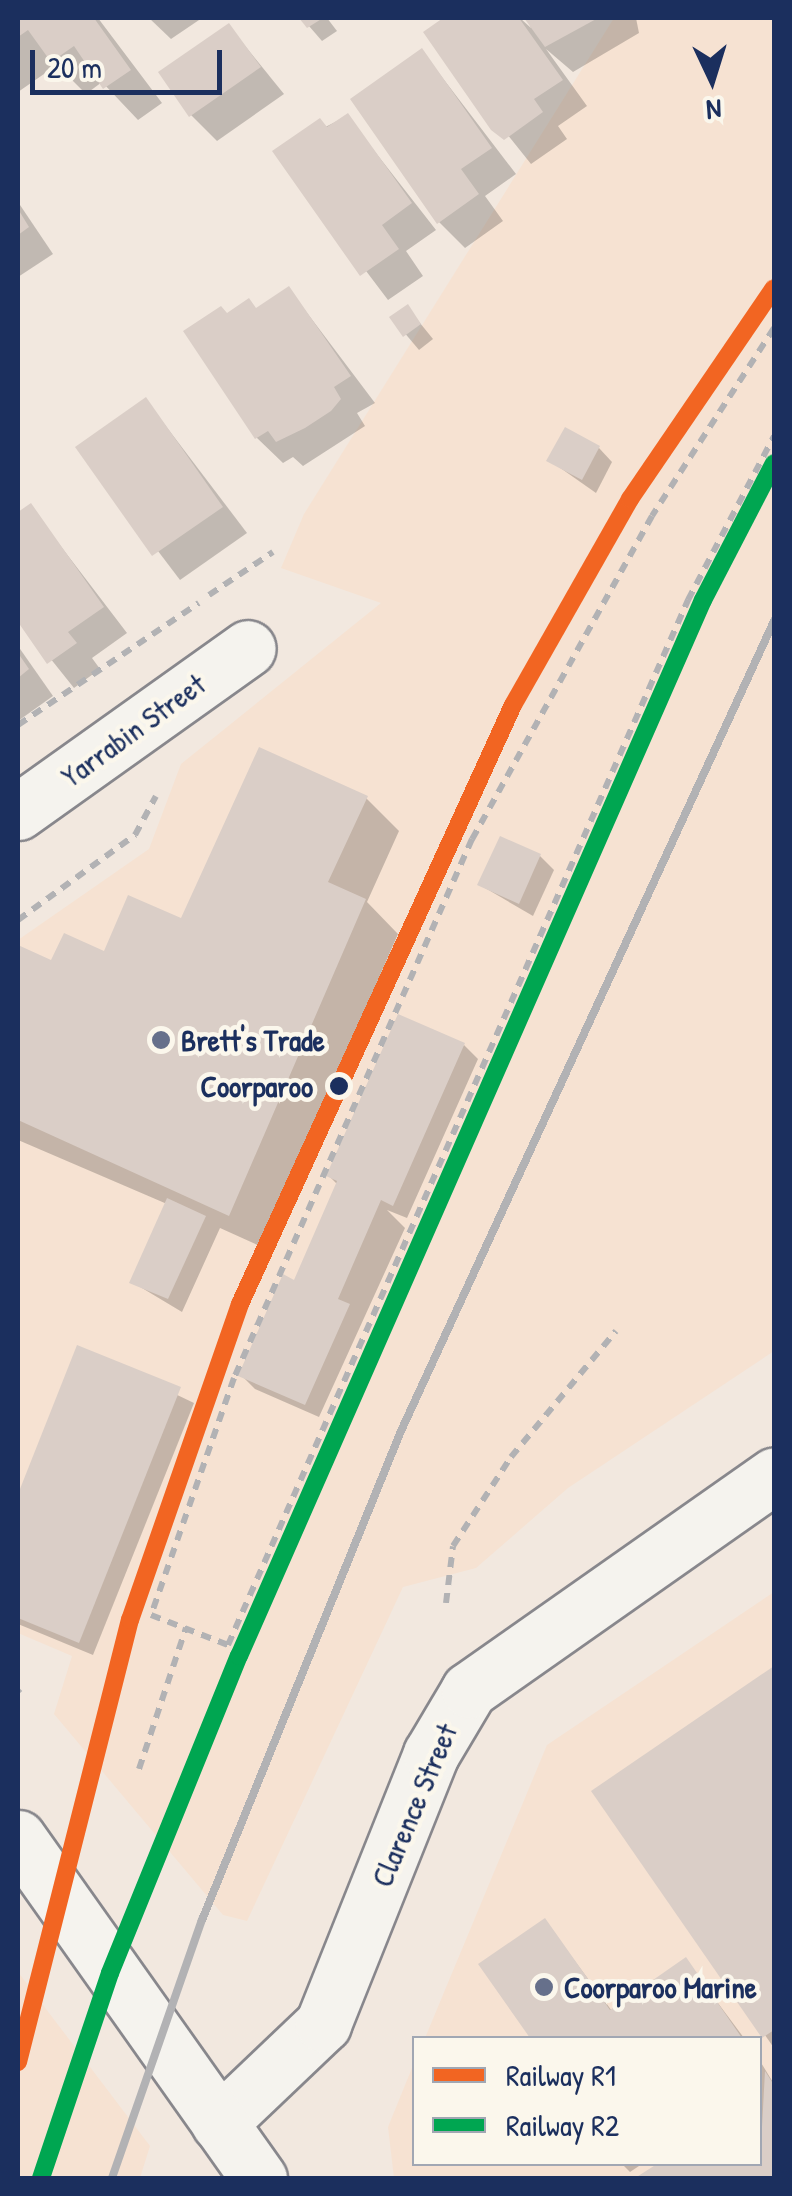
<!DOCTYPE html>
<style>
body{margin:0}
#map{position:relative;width:792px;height:2196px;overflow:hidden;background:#f2e8df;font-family:"Patrick Hand",sans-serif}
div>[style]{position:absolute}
.built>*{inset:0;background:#f6e2d2}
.shadow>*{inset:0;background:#0003}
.building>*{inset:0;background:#dacec7}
.path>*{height:6px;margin-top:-3px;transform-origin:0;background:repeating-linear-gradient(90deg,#b2b2b4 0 10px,transparent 0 18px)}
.roads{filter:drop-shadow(2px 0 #88878c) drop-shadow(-2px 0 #88878c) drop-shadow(0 2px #88878c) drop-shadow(0 -2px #88878c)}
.street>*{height:55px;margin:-27.5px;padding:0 27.5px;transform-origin:27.5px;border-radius:27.5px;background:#f5f3ee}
.primary>*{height:55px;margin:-27.5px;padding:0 27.5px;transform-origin:27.5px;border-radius:27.5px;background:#f5f3ee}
.rail>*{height:8px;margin:-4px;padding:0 4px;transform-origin:4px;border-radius:4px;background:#b2b2b4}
.rail-1>*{height:18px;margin:-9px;padding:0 9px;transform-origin:9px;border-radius:9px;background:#f26522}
.rail-2>*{height:18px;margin:-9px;padding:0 9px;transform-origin:9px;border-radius:9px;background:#00a651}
.dots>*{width:28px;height:28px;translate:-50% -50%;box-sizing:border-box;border:5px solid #fbf7ec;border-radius:50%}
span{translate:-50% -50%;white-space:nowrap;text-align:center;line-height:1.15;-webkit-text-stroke:9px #fbf7ec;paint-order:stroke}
.street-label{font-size:30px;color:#1b2f5e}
.poi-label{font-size:30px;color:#1b2f5e;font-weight:700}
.left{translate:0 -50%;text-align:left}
.stop-label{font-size:30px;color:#1b2f5e;font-weight:700}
.right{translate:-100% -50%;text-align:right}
.frame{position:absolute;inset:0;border:20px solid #1b2f5e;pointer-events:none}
.legend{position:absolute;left:412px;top:2036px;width:350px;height:130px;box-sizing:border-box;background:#fbf7ec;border:2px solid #a1a7b3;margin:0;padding:12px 18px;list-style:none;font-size:30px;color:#1b2f5e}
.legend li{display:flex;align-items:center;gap:20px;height:50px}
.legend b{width:50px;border:2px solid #a1a7b3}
.north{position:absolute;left:662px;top:30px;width:100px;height:100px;-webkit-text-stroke:8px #fbf7ec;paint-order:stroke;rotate:176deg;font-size:28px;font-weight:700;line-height:40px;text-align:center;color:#1b2f5e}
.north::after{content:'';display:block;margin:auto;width:35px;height:45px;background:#1b2f5e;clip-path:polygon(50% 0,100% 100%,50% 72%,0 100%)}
.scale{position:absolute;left:30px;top:50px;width:192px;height:45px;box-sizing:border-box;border:5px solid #1b2f5e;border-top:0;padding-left:12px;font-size:30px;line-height:35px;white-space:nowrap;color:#1b2f5e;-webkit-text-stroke:8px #fbf7ec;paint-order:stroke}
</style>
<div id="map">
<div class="built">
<div style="clip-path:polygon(614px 18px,774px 18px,774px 1351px,568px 1488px,476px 1568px,403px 1587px,247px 1921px,223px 1915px,54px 1714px,72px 1656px,18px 1633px,18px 940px,149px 849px,181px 764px,381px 603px,281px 568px,304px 514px)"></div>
<div style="clip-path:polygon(774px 1592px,774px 2178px,394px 2178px,388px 2127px,414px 2063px,414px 2164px,760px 2164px,760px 2038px,425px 2038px,547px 1745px)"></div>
<div style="clip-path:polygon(18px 1972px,150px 2146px,140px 2178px,18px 2178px)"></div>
</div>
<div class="shadow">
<div style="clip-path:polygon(18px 18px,98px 18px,162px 103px,138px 120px,102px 82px,86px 94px,57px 65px,18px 92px)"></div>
<div style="clip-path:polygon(149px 18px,202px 18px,171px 39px)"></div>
<div style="clip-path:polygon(302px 18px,327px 18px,337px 31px,322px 41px)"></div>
<div style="clip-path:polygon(448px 18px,520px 18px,531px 28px,527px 18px,636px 18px,639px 33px,573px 72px,546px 49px,587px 106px,558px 126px,567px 139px,531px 164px,426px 33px)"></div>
<div style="clip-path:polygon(229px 26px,284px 94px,217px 141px,191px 115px)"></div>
<div style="clip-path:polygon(422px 51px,516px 174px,485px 196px,503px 221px,465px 248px,439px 222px)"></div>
<div style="clip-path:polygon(347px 116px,436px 230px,406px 251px,423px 276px,388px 300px,276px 152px)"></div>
<div style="clip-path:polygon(18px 202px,53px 254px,18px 277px)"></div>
<div style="clip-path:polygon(289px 289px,375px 403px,357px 413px,365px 426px,303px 466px,293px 457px,283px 463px,257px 438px,187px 332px,258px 310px)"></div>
<div style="clip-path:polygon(407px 307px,433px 339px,419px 350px,392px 318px)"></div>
<div style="clip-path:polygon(146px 400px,247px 533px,180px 580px,79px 447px)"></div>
<div style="clip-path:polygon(599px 448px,612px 462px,596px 493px,549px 460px)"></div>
<div style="clip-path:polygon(30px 506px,127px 633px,92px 658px,100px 669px,74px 688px,18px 618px,18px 515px)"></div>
<div style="clip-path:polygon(18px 646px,53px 696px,18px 721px)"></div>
<div style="clip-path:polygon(366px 798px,399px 831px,367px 902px,398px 934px,262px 1247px,220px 1228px,182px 1312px,132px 1282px,167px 1204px,18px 1140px,18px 952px,53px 963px,105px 954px,183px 921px)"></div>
<div style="clip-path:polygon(540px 856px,554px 870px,533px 916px,480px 885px)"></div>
<div style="clip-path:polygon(464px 1045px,478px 1059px,407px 1218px,387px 1210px,405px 1228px,319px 1417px,255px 1389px,241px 1375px,296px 1283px,338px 1185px,329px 1176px)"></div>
<div style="clip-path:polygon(79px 1348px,194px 1403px,93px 1655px,18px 1624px,18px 1501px)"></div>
<div style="clip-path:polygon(774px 1669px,774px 2048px,595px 1792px)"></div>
<div style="clip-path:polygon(545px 1921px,612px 2011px,686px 1960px,744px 2038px,533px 2038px,482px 1965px)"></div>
<div style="clip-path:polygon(760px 2061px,774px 2084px,774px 2178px,640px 2178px,661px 2164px,760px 2164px)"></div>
<div style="clip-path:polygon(622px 2164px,642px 2164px,630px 2172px)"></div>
</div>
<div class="building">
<div style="clip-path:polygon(18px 18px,94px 18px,131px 70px,103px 89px,74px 46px,51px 62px,28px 30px,18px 37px)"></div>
<div style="clip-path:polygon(299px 18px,323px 18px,307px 28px)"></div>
<div style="clip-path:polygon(443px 18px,519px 18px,563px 80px,534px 99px,543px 112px,504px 140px,491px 130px,423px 32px)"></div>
<div style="clip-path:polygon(524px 18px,598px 18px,545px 47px)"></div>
<div style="clip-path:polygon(229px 23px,261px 67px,189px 117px,158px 72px)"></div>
<div style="clip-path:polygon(422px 48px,492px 148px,461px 169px,479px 194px,437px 224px,350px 99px)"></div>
<div style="clip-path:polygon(348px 113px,412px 203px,382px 225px,399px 249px,360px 276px,272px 151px,320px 118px,327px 127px)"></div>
<div style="clip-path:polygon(18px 209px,29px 227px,18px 235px)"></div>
<div style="clip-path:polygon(289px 286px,351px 376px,334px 387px,341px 399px,331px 411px,305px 428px,276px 442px,268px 431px,255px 439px,183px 331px,221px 306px,227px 313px,249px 298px,256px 308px)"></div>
<div style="clip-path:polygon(408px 304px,421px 324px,403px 337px,389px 317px)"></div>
<div style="clip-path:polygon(146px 397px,223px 507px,152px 556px,75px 447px)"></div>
<div style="clip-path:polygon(565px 427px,600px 446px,582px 480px,546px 461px)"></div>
<div style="clip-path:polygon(31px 503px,104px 607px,68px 632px,77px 643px,47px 664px,18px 622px,18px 512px)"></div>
<div style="clip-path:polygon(18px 653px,29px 669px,18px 678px)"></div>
<div style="clip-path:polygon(259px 747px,368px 796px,328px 882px,366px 899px,229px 1216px,18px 1120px,18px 945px,51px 960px,64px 933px,104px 951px,128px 895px,181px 918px)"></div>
<div style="clip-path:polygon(500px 836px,541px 854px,519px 904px,477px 885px)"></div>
<div style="clip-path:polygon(398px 1014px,465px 1043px,393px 1206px,381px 1200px,338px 1299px,350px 1304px,305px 1405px,238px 1376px,283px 1274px,294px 1280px,337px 1181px,326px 1176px)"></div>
<div style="clip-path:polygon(167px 1198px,206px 1216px,168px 1299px,129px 1283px)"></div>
<div style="clip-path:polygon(77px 1345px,181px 1387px,79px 1643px,18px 1618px,18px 1494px)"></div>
<div style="clip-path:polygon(774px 1666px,774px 2030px,762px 2038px,591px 1791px)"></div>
<div style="clip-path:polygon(545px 1918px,610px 2010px,686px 1957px,742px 2038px,530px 2038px,478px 1964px)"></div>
<div style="clip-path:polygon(765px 2071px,774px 2085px,774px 2178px,635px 2178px,657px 2164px,760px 2164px)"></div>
</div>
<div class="path">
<div style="left:774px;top:328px;width:224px;rotate:123deg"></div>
<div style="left:652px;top:516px;width:370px;rotate:119.1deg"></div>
<div style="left:472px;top:839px;width:589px;rotate:113.82deg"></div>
<div style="left:234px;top:1378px;width:251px;rotate:109.3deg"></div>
<div style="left:151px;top:1615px;width:83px;rotate:21.3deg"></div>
<div style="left:228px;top:1645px;width:1142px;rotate:-66.24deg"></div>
<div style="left:688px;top:600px;width:185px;rotate:-62.3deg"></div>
<div style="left:209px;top:595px;width:77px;rotate:-33.9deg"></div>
<div style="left:18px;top:725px;width:218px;rotate:-34deg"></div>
<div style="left:18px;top:920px;width:145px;rotate:-36deg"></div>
<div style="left:135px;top:835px;width:44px;rotate:-61.7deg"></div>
<div style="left:446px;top:1603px;width:57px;rotate:-83deg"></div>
<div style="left:453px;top:1546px;width:106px;rotate:-56.9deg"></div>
<div style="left:511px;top:1457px;width:164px;rotate:-50.2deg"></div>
<div style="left:18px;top:1691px;width:3px;rotate:-45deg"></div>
<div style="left:139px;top:1769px;width:149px;rotate:-71.6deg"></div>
</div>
<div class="roads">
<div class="street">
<div style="left:18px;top:812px;width:282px;rotate:-35.5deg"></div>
<div style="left:219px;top:2123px;width:144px;rotate:-43.6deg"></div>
<div style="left:323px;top:2024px;width:291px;rotate:-68.2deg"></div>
<div style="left:431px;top:1754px;width:74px;rotate:-59.3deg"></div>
<div style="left:469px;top:1690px;width:373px;rotate:-35.1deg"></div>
</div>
<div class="primary">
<div style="left:18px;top:1838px;width:417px;rotate:54.7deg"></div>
</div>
</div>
<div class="rail">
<div style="left:112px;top:2178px;width:273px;rotate:-70.8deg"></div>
<div style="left:202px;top:1920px;width:528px;rotate:-67.86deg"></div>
<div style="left:401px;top:1431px;width:892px;rotate:-65.27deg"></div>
</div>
<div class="rail-1">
<div style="left:18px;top:2062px;width:456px;rotate:-75.8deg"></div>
<div style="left:130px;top:1620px;width:335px;rotate:-70.8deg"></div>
<div style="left:240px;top:1304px;width:658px;rotate:-65.5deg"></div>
<div style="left:513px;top:705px;width:237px;rotate:-60.4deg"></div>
<div style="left:630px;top:499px;width:255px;rotate:-55.7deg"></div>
</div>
<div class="rail-2">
<div style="left:41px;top:2178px;width:216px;rotate:-71.4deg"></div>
<div style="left:110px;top:1973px;width:342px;rotate:-67.9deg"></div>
<div style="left:239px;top:1656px;width:1153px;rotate:-66.28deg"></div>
<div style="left:703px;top:600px;width:154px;rotate:-62.6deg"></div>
</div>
<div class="dots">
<div style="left:161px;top:1040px;background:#66708b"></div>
<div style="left:339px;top:1086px;background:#1b2f5e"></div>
<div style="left:544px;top:1987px;background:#66708b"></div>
</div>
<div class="street-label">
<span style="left:133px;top:730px;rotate:-36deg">Yarrabin Street</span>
<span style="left:414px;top:1805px;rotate:-67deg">Clarence Street</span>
</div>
<div class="poi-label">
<span class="left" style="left:181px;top:1040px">Brett's Trade</span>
<span class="left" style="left:564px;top:1987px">Coorparoo Marine</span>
</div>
<div class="stop-label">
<span class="right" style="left:313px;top:1086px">Coorparoo</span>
</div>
<div class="frame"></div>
<ul class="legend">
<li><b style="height:12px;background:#f26522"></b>Railway R1</li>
<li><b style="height:12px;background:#00a651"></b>Railway R2</li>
</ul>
<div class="north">N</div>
<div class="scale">20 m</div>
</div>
